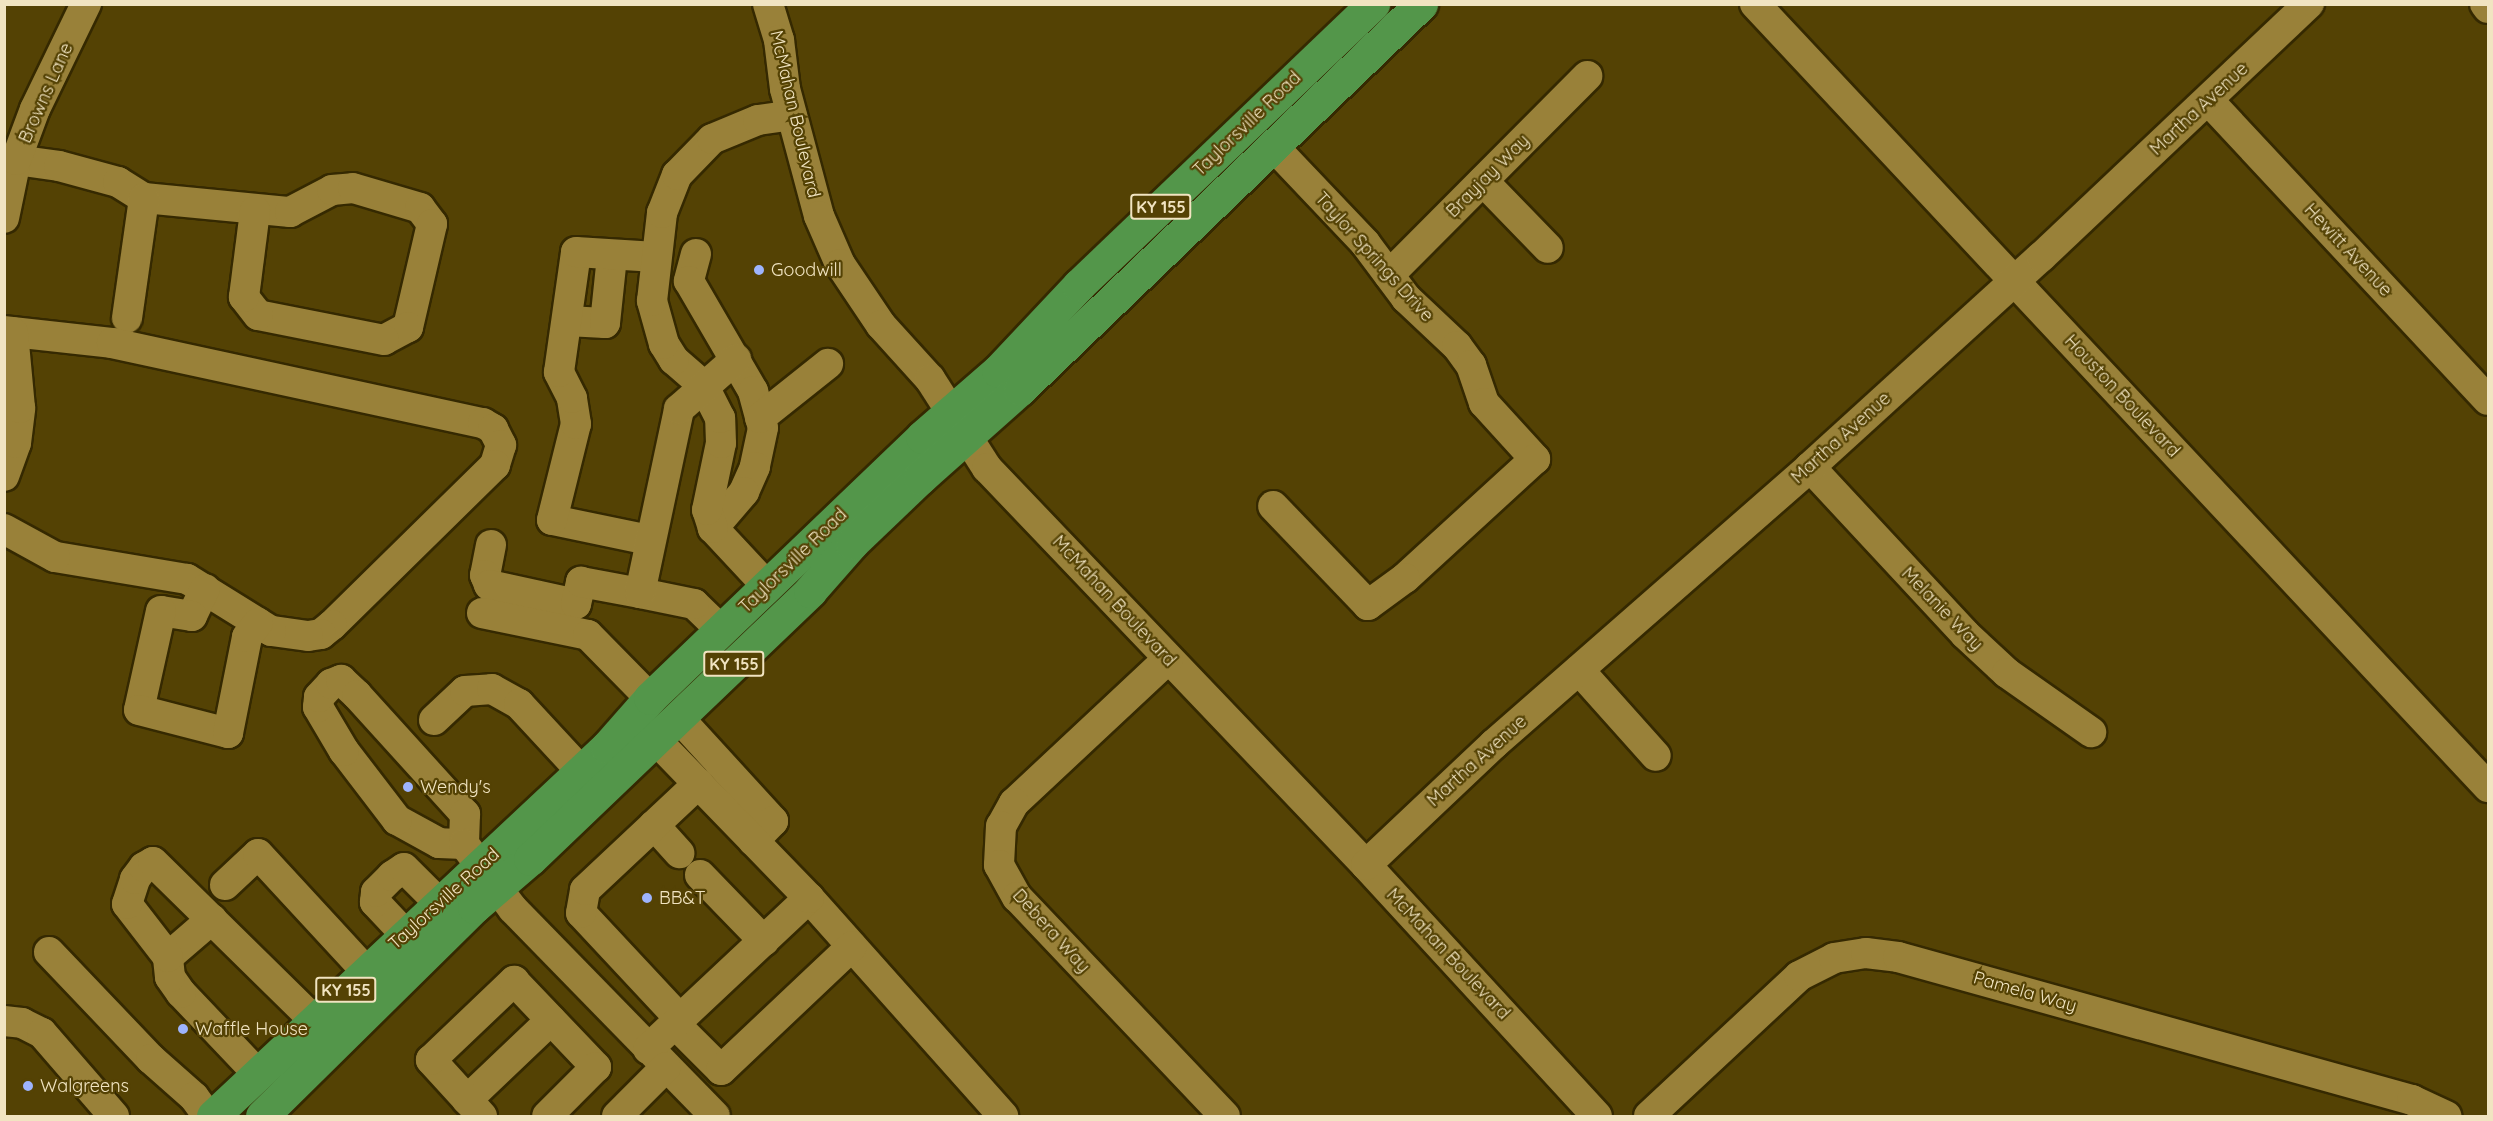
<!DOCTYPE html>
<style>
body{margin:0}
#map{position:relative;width:2493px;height:1121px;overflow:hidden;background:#544204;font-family:Quicksand,sans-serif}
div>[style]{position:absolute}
.roads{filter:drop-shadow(2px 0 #352901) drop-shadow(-2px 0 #352901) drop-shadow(0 2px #352901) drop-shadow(0 -2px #352901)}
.minor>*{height:30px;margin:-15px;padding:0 15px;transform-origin:15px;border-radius:15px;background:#998139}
.major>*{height:33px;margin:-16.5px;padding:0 16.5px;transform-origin:16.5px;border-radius:16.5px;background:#53964a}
.dots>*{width:16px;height:16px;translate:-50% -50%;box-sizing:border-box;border:3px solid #544204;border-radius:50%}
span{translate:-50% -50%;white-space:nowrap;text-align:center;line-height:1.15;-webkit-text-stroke:4.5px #544204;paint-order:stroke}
.shield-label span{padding:2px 4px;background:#544204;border:2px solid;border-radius:4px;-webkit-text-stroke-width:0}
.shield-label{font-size:16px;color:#f1e4c1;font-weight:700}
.street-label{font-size:18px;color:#f1e4c1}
.poi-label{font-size:18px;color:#f1e4c1}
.left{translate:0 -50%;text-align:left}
.frame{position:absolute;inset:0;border:6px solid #f1e4c1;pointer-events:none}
</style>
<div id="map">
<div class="roads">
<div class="minor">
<div style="left:768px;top:4px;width:38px;rotate:73deg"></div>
<div style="left:779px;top:40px;width:49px;rotate:83deg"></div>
<div style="left:785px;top:89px;width:131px;rotate:75deg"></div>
<div style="left:819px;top:216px;width:52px;rotate:66.4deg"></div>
<div style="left:840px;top:264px;width:73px;rotate:56.1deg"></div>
<div style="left:881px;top:325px;width:73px;rotate:47.8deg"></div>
<div style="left:930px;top:379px;width:106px;rotate:57.4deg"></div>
<div style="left:987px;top:468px;width:549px;rotate:46.33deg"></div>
<div style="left:1366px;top:865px;width:341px;rotate:47.4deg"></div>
<div style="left:1755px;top:4px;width:1073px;rotate:46.89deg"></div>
<div style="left:2485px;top:4px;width:5px;rotate:53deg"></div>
<div style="left:2208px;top:100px;width:410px;rotate:47deg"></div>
<div style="left:1273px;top:146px;width:134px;rotate:46.5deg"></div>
<div style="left:1365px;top:243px;width:69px;rotate:53.3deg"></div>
<div style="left:1406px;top:298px;width:70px;rotate:43.3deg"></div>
<div style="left:1457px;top:346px;width:24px;rotate:54deg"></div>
<div style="left:1471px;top:365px;width:40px;rotate:71.1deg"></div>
<div style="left:1484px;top:403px;width:76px;rotate:47.7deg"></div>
<div style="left:1535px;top:459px;width:176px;rotate:137.5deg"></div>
<div style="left:1405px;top:578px;width:46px;rotate:143.9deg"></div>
<div style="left:1368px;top:605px;width:137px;rotate:-133.8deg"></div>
<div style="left:16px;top:160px;width:43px;rotate:7.9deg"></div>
<div style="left:59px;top:166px;width:61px;rotate:15.2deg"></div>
<div style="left:118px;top:182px;width:31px;rotate:32deg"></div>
<div style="left:144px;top:198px;width:147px;rotate:5.5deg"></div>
<div style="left:290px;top:212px;width:47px;rotate:-27.6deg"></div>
<div style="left:332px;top:190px;width:21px;rotate:-5deg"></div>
<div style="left:353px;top:188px;width:70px;rotate:16.6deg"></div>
<div style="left:420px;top:208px;width:20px;rotate:53deg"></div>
<div style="left:432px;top:224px;width:106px;rotate:103.1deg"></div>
<div style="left:408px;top:327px;width:27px;rotate:152deg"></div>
<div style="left:384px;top:340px;width:128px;rotate:-168.8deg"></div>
<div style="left:258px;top:315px;width:23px;rotate:-128deg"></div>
<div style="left:244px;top:297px;width:87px;rotate:-82.7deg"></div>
<div style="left:1483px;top:181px;width:93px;rotate:45.9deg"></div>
<div style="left:4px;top:218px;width:59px;rotate:-78.3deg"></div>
<div style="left:16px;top:160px;width:54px;rotate:-69.6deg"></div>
<div style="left:35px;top:109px;width:117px;rotate:-64.1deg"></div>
<div style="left:696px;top:254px;width:28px;rotate:105deg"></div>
<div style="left:689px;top:281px;width:127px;rotate:59.8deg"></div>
<div style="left:753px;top:391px;width:38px;rotate:75deg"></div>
<div style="left:763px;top:428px;width:40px;rotate:102deg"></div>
<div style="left:755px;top:467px;width:27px;rotate:114deg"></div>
<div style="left:744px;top:492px;width:48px;rotate:130.7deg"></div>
<div style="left:1389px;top:275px;width:281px;rotate:-45.1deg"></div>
<div style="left:127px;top:318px;width:121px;rotate:-81.9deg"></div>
<div style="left:567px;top:321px;width:38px;rotate:3deg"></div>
<div style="left:605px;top:323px;width:67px;rotate:-84deg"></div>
<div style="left:4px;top:331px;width:109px;rotate:6.3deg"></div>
<div style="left:112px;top:343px;width:380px;rotate:12.2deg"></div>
<div style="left:483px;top:423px;width:12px;rotate:31deg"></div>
<div style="left:493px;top:429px;width:18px;rotate:63deg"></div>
<div style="left:501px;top:445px;width:21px;rotate:107deg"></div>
<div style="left:495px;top:465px;width:228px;rotate:135.5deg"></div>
<div style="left:332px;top:625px;width:14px;rotate:141deg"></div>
<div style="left:321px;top:634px;width:13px;rotate:171deg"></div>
<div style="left:308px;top:636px;width:37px;rotate:-172deg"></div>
<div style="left:271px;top:631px;width:99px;rotate:-148.2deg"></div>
<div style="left:187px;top:579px;width:134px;rotate:-170.5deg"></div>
<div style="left:55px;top:557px;width:58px;rotate:-151.2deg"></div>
<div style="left:760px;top:418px;width:87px;rotate:-38.5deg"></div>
<div style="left:1810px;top:467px;width:228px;rotate:47.1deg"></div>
<div style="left:1965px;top:634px;width:57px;rotate:42.9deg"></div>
<div style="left:2007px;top:673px;width:103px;rotate:35.1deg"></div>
<div style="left:4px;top:476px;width:35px;rotate:-70deg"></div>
<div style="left:16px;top:443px;width:35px;rotate:-83deg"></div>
<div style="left:20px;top:408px;width:76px;rotate:-95.3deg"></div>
<div style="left:649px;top:540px;width:99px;rotate:-168.3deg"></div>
<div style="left:552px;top:520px;width:99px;rotate:-76deg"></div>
<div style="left:576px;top:424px;width:26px;rotate:-99deg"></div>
<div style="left:572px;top:398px;width:29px;rotate:-117deg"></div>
<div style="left:559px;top:372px;width:121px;rotate:-81.9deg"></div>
<div style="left:576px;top:252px;width:80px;rotate:3.6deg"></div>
<div style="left:491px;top:545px;width:31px;rotate:101deg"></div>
<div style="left:485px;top:575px;width:11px;rotate:68deg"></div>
<div style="left:489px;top:585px;width:89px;rotate:12.3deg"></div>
<div style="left:576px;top:604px;width:23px;rotate:-77deg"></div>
<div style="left:581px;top:582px;width:60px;rotate:10.6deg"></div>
<div style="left:767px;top:586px;width:79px;rotate:-133deg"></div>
<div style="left:713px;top:528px;width:19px;rotate:-108deg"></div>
<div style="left:707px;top:510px;width:68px;rotate:-78.2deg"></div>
<div style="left:721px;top:443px;width:25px;rotate:-92deg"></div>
<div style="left:720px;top:418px;width:36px;rotate:-117deg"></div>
<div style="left:704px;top:386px;width:40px;rotate:-139deg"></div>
<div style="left:674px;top:360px;width:19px;rotate:-122deg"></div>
<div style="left:664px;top:344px;width:45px;rotate:-105.6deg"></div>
<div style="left:652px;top:301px;width:89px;rotate:-83.5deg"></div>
<div style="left:662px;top:213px;width:41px;rotate:-68.5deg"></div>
<div style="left:677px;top:175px;width:50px;rotate:-45.8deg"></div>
<div style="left:712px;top:139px;width:50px;rotate:-22.4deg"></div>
<div style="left:758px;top:120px;width:34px;rotate:-8deg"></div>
<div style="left:205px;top:589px;width:30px;rotate:116deg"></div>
<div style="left:192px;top:616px;width:31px;rotate:-171deg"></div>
<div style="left:161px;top:611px;width:101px;rotate:102.5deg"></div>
<div style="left:139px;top:710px;width:92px;rotate:14.5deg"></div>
<div style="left:228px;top:733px;width:98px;rotate:-78.8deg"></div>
<div style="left:247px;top:637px;width:18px;rotate:-52deg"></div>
<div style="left:482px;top:613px;width:108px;rotate:11.7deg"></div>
<div style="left:588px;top:635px;width:88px;rotate:45.5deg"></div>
<div style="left:721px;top:630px;width:37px;rotate:-136deg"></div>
<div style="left:694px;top:604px;width:55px;rotate:-168.5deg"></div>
<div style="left:640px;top:593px;width:188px;rotate:-78deg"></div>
<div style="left:679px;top:409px;width:76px;rotate:-41.3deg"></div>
<div style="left:1168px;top:659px;width:211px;rotate:136.9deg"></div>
<div style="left:1014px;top:803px;width:26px;rotate:119deg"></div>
<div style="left:1001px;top:826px;width:39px;rotate:93deg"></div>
<div style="left:999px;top:865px;width:37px;rotate:61deg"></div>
<div style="left:1017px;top:897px;width:302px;rotate:46.5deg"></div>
<div style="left:1579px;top:670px;width:115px;rotate:48.2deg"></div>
<div style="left:678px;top:717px;width:141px;rotate:47.6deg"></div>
<div style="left:773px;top:821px;width:28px;rotate:134deg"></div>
<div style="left:434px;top:720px;width:42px;rotate:-43.1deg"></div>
<div style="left:465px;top:691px;width:27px;rotate:-4deg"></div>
<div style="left:492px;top:689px;width:31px;rotate:29deg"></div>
<div style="left:519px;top:704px;width:91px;rotate:47.2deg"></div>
<div style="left:654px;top:825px;width:38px;rotate:48deg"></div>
<div style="left:464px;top:844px;width:25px;rotate:-178deg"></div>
<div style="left:439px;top:843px;width:48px;rotate:-151.3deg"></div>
<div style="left:397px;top:820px;width:87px;rotate:-127.5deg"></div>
<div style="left:344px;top:751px;width:51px;rotate:-120.6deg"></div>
<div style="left:318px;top:707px;width:10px;rotate:-84deg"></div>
<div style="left:319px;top:697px;width:18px;rotate:-47deg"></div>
<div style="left:331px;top:684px;width:11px;rotate:-22deg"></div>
<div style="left:341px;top:680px;width:22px;rotate:43deg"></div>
<div style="left:357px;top:695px;width:161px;rotate:47.8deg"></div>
<div style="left:465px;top:814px;width:30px;rotate:92deg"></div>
<div style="left:464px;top:844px;width:81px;rotate:53deg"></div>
<div style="left:513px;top:909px;width:289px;rotate:45.7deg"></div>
<div style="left:1366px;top:865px;width:176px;rotate:-43.4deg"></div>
<div style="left:1494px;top:744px;width:420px;rotate:-41.2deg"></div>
<div style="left:1810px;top:467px;width:312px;rotate:-42.3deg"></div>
<div style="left:2041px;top:257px;width:369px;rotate:-43.4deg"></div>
<div style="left:700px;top:875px;width:92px;rotate:45.9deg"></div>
<div style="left:225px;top:885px;width:45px;rotate:-43.2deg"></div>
<div style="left:258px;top:854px;width:159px;rotate:47.3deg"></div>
<div style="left:809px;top:898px;width:292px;rotate:48.3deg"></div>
<div style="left:405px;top:934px;width:44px;rotate:-133.2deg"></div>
<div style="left:375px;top:902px;width:10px;rotate:-84deg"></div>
<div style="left:376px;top:892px;width:23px;rotate:-45deg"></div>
<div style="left:392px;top:876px;width:14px;rotate:-34deg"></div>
<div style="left:404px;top:868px;width:48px;rotate:45deg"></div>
<div style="left:49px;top:952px;width:148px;rotate:46.4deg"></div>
<div style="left:151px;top:1059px;width:57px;rotate:41.5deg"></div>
<div style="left:194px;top:1097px;width:24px;rotate:54deg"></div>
<div style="left:168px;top:957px;width:58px;rotate:-40.8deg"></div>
<div style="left:680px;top:1019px;width:145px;rotate:-133deg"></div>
<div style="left:581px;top:913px;width:23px;rotate:-80deg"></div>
<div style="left:585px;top:890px;width:156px;rotate:-43.2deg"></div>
<div style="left:4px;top:1021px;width:18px;rotate:6deg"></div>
<div style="left:22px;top:1023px;width:22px;rotate:27deg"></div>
<div style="left:42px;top:1033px;width:110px;rotate:49.1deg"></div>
<div style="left:675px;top:1024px;width:65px;rotate:45deg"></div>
<div style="left:721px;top:1070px;width:180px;rotate:-43.4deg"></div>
<div style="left:648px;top:1049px;width:221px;rotate:-43.2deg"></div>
<div style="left:809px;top:898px;width:221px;rotate:-134.1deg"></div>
<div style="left:258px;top:1074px;width:112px;rotate:-133.5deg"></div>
<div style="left:181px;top:993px;width:19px;rotate:-125deg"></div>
<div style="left:170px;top:977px;width:20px;rotate:-96deg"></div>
<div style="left:168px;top:957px;width:67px;rotate:-127.7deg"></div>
<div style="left:127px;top:904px;width:26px;rotate:-72deg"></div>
<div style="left:135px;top:879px;width:15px;rotate:-53deg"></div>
<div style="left:144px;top:867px;width:10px;rotate:-29deg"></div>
<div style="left:153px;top:862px;width:226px;rotate:44.5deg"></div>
<div style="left:467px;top:1100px;width:116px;rotate:-43.6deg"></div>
<div style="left:482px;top:1116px;width:76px;rotate:-132.3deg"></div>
<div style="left:431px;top:1060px;width:115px;rotate:-43.6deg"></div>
<div style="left:514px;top:981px;width:119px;rotate:46.4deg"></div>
<div style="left:596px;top:1067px;width:69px;rotate:135deg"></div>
<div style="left:617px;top:1116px;width:69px;rotate:-45deg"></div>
<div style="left:1649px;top:1116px;width:205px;rotate:-43deg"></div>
<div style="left:1799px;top:976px;width:39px;rotate:-27deg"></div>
<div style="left:1834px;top:958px;width:32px;rotate:-9deg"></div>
<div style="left:1866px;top:953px;width:32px;rotate:7deg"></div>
<div style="left:1898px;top:957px;width:534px;rotate:15.55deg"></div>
<div style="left:2412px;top:1100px;width:38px;rotate:25deg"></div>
</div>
<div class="major">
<div style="left:213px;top:1116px;width:540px;rotate:-43.12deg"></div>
<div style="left:607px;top:747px;width:65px;rotate:-48.7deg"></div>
<div style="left:650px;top:698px;width:377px;rotate:-43.8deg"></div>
<div style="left:922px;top:437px;width:101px;rotate:-41deg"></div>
<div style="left:998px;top:371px;width:118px;rotate:-46.7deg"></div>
<div style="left:1079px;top:285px;width:407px;rotate:-43.7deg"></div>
<div style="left:262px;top:1116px;width:298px;rotate:-44.6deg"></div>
<div style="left:474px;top:907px;width:74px;rotate:-40.6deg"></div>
<div style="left:530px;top:859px;width:388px;rotate:-43.7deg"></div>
<div style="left:810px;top:591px;width:64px;rotate:-48.8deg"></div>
<div style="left:852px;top:543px;width:94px;rotate:-43.7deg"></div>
<div style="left:920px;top:478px;width:134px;rotate:-41.7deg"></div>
<div style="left:1020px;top:389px;width:556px;rotate:-43.83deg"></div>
</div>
</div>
<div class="dots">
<div style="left:759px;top:270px;background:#9eb4fd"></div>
<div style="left:408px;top:787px;background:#9eb4fd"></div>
<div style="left:647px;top:898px;background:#9eb4fd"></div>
<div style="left:183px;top:1029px;background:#9eb4fd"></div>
<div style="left:28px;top:1086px;background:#9eb4fd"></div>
</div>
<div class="shield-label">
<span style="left:1161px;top:207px">KY 155</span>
<span style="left:734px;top:664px">KY 155</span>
<span style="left:346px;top:990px">KY 155</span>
</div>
<div class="street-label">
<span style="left:46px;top:93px;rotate:-66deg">Browns Lane</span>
<span style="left:2199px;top:109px;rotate:-43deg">Martha Avenue</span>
<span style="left:795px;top:114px;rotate:77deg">McMahan Boulevard</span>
<span style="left:1247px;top:124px;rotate:-44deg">Taylorsville Road</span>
<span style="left:1488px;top:176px;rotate:-45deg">Brayjay Way</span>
<span style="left:2348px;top:250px;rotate:47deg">Hewitt Avenue</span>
<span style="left:1374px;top:257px;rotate:48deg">Taylor Springs Drive</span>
<span style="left:2122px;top:396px;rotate:47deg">Houston Boulevard</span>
<span style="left:1841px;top:438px;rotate:-42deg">Martha Avenue</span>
<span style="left:793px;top:561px;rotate:-44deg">Taylorsville Road</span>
<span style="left:1114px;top:601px;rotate:47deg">McMahan Boulevard</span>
<span style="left:1942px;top:609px;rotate:46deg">Melanie Way</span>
<span style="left:1477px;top:761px;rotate:-42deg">Martha Avenue</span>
<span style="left:444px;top:899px;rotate:-42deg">Taylorsville Road</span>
<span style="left:1051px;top:931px;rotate:48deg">Debera Way</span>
<span style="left:1448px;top:954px;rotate:47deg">McMahan Boulevard</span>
<span style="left:2025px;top:992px;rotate:16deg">Pamela Way</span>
</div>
<div class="poi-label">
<span class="left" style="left:771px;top:270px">Goodwill</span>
<span class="left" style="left:420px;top:787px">Wendy's</span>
<span class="left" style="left:659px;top:898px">BB&amp;T</span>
<span class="left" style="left:195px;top:1029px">Waffle House</span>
<span class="left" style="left:40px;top:1086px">Walgreens</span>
</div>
<div class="frame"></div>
</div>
